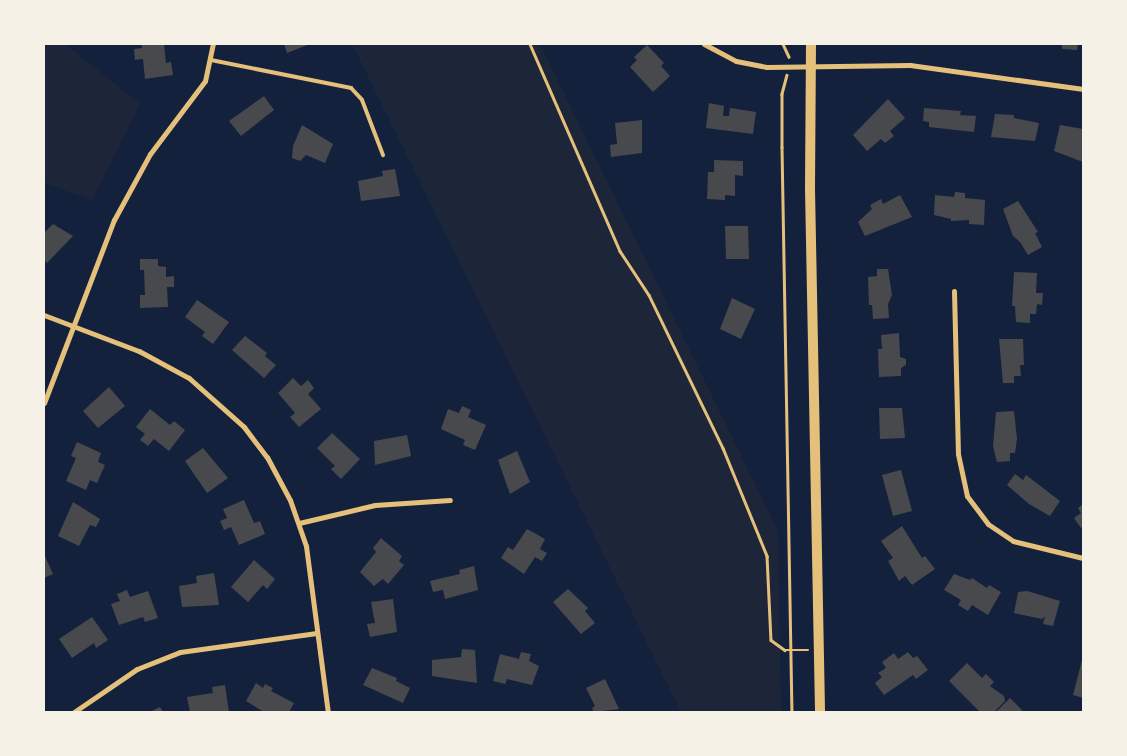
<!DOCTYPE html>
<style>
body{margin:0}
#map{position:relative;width:1127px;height:756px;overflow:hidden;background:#14213d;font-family:"IBM Plex Serif",serif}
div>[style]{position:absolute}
.green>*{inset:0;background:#1d2539}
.building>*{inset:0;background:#48494c}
.path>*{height:2.5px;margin:-1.25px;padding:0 1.25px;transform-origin:1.25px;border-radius:1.25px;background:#e5c07b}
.service>*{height:4px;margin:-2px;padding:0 2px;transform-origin:2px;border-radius:2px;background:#e5c07b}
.minor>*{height:5px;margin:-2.5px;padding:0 2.5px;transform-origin:2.5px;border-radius:2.5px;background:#e5c07b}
.secondary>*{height:10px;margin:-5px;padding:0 5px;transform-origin:5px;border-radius:5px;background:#e5c07b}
span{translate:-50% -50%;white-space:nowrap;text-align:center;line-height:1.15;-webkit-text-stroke:4.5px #f6f1e7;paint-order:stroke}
.frame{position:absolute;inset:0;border:45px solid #f6f1e7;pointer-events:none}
</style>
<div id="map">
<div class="green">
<div style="clip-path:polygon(44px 44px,65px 44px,140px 104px,92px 200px,44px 183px)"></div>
<div style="clip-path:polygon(352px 44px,540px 44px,778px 531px,781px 712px,681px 712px)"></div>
</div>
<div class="building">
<div style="clip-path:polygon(141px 44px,164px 44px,166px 63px,171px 62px,173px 75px,145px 79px,143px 59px,135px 60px,134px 49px,142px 48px)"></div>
<div style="clip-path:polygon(284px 44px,310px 44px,287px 53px)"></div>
<div style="clip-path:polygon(1062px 44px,1078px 44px,1077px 50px,1062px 49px)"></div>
<div style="clip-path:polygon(647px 45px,664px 63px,661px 66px,670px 76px,653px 92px,630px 67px,637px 60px,634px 57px)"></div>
<div style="clip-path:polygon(264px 96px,274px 110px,241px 136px,229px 121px)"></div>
<div style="clip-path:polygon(888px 99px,905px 118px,890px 131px,894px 136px,885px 143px,881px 139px,867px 151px,853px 135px)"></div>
<div style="clip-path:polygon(709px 103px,724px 106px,723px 116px,729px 116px,730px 108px,756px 112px,753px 134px,706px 128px)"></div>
<div style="clip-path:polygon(924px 108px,961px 111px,960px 115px,976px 116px,974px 132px,929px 127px,929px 122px,923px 121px)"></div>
<div style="clip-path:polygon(995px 114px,1014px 115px,1014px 118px,1039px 123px,1035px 141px,991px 137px)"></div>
<div style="clip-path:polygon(642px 120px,642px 153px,611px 157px,610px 145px,617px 144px,615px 123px)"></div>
<div style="clip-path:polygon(302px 125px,333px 144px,325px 163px,306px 155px,300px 161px,292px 158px,293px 146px)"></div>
<div style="clip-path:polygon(1060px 125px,1083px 129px,1083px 162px,1054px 151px)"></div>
<div style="clip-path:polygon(714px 160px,743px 161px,743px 176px,735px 175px,735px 196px,725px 195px,725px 200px,707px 199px,708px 172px,714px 172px)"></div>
<div style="clip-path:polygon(395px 169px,400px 196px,361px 201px,358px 181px,383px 176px,382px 171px)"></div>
<div style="clip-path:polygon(955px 192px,965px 193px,965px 198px,985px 200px,984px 225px,969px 224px,969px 220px,951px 221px,951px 219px,934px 215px,935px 195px,954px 197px)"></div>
<div style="clip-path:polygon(900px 195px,912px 217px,865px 236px,858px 222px,872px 209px,870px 205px,881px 199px,883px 204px)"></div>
<div style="clip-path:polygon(1018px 201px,1038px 232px,1035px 233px,1042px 247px,1028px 255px,1020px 242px,1013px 236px,1003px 209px)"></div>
<div style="clip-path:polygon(53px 224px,73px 236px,47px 263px,44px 260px,44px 233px)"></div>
<div style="clip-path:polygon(725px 226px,748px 226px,749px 259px,726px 259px)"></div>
<div style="clip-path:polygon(140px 259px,158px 259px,158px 266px,166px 267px,166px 277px,174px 276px,174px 287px,167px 287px,168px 307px,140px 308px,140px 295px,145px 295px,144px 270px,140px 270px)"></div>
<div style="clip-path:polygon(877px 269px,888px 269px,892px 295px,888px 304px,889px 318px,873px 319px,872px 305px,869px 305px,868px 277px,877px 276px)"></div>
<div style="clip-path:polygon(1014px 272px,1037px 273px,1036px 293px,1043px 293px,1042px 305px,1037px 304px,1036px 314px,1030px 314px,1030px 323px,1016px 322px,1015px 306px,1012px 306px)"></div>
<div style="clip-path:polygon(732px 298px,755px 309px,741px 339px,720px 329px)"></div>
<div style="clip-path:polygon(197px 300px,229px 322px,213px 344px,202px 336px,205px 332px,185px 317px)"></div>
<div style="clip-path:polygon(899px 333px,900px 357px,906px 359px,906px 365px,901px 368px,901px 376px,879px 377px,878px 349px,882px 349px,881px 335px)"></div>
<div style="clip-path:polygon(245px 336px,267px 353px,265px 356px,276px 365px,264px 378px,232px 350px)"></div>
<div style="clip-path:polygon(999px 339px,1023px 339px,1024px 365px,1020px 365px,1021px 376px,1014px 376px,1014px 383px,1003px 383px)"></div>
<div style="clip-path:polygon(293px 378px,301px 386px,308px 380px,314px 388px,308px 394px,321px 409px,299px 427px,290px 417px,295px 413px,278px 393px)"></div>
<div style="clip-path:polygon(109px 387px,125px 406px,98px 428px,83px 411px)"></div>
<div style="clip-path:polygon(462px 406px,471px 410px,468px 417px,486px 425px,475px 450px,463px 445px,465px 440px,441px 429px,448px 409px,459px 413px)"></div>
<div style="clip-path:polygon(879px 408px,902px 408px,905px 438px,880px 439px)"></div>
<div style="clip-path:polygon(150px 409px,170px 425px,174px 421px,185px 430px,169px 451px,154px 439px,148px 446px,140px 440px,145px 434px,136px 427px)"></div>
<div style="clip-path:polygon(1014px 411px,1017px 439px,1015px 453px,1010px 453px,1010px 461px,997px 462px,993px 446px,996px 412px)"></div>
<div style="clip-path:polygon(332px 433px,360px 459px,341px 479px,331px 469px,335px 466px,317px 448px)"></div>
<div style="clip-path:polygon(407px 435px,411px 456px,375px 465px,374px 441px)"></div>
<div style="clip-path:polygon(77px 442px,101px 453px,98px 462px,105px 465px,97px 483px,90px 480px,86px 490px,66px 481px,76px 458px,71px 456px)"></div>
<div style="clip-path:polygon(203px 448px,228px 478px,207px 493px,185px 461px)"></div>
<div style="clip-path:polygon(517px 451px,530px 482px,510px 494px,498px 460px)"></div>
<div style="clip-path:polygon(901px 470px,912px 511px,893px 516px,882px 475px)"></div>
<div style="clip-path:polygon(1015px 474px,1023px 480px,1026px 475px,1060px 501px,1050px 516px,1029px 504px,1007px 485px)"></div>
<div style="clip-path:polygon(244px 500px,254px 523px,260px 521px,265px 534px,239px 545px,231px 527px,224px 530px,220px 521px,227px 518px,223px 509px)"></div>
<div style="clip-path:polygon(73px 502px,100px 519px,96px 527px,90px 525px,79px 546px,58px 536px)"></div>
<div style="clip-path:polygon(1083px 504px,1083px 527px,1081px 528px,1074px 518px,1081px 513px,1078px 508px)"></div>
<div style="clip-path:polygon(902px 526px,922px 558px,925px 556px,935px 569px,912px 585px,905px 576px,899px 581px,888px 561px,893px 558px,881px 541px)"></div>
<div style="clip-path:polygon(527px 529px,545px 539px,540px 549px,547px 553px,542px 561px,535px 557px,524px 574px,501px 558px,508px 547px,513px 550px)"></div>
<div style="clip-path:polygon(381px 538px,402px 556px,399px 561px,404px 565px,388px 584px,383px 579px,374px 586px,360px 572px,376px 552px,373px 548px)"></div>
<div style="clip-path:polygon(44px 554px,53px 574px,44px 578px)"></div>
<div style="clip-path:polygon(254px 560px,275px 579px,267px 589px,263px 585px,248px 602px,231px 587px)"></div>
<div style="clip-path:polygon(474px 566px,478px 590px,445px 599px,443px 590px,433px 592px,430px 581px,460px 574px,459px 570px)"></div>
<div style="clip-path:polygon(214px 573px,219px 605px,182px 607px,179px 586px,197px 583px,196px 576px)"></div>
<div style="clip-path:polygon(954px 574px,970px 580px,972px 578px,987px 588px,989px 585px,1001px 592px,988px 615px,972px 605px,968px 611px,958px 605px,961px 600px,944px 590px)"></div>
<div style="clip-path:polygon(568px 589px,588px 608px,585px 611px,595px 623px,581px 634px,553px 602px)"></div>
<div style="clip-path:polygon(127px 590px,130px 597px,148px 591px,158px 618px,145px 622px,143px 617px,119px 625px,111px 604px,120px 601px,117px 594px)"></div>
<div style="clip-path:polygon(1027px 591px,1060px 601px,1053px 626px,1043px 624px,1045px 616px,1042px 619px,1014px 613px,1018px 592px)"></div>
<div style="clip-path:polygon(393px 599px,397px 632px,370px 637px,367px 624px,375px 623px,371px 602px)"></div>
<div style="clip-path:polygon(92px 617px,108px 640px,96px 648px,94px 643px,72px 658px,59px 639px)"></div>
<div style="clip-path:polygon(462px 649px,475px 650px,477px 683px,432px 676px,432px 660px,461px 657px)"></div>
<div style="clip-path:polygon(521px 652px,531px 654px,529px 661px,539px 666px,532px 685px,507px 679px,505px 684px,493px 681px,500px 654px,519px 659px)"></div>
<div style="clip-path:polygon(908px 652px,913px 658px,917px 656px,928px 670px,916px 679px,913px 675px,884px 695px,875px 683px,882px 677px,878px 673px,886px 668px,882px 662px,894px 653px,898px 659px)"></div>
<div style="clip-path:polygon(1083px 656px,1083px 698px,1073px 695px)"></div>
<div style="clip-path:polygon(967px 663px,982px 678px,986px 674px,994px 682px,990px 686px,1004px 696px,1005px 701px,994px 712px,980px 712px,949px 681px)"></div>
<div style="clip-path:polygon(372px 668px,397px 678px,396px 681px,410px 688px,403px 703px,363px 685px)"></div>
<div style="clip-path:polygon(605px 679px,619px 709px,594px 712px,592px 708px,595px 706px,586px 688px)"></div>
<div style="clip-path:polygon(256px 683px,263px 688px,265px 684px,273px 688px,271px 691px,294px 703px,289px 712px,264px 712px,246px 701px)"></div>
<div style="clip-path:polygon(225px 685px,229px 712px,190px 712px,187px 697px,213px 693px,212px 687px)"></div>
<div style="clip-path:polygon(1010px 698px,1022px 710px,1020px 712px,996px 712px)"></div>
<div style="clip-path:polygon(160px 707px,163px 712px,150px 712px)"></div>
</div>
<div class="path">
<div style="left:530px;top:44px;width:226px;rotate:66.5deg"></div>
<div style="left:620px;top:251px;width:53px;rotate:56.6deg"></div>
<div style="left:649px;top:295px;width:170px;rotate:64.2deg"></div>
<div style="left:723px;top:448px;width:117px;rotate:67.8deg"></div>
<div style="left:767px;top:556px;width:84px;rotate:87.3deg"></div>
<div style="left:771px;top:640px;width:17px;rotate:36deg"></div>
<div style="left:785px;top:650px;width:23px"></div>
<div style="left:783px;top:44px;width:14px;rotate:65deg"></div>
<div style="left:787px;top:75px;width:20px;rotate:105deg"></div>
<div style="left:782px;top:94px;width:53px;rotate:90deg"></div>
<div style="left:782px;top:147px;width:565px;rotate:88.99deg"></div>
</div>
<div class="service">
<div style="left:211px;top:60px;width:143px;rotate:11.3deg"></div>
<div style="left:351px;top:88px;width:16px;rotate:47deg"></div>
<div style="left:362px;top:100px;width:59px;rotate:69.1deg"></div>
</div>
<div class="minor">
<div style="left:704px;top:44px;width:36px;rotate:28deg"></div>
<div style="left:736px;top:61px;width:31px;rotate:11deg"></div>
<div style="left:766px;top:67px;width:144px;rotate:-0.8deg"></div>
<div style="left:910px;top:65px;width:175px;rotate:7.9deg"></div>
<div style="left:954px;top:291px;width:163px;rotate:88.6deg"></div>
<div style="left:958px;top:454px;width:43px;rotate:77.9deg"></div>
<div style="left:967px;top:496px;width:35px;rotate:53deg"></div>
<div style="left:988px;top:524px;width:30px;rotate:34deg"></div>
<div style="left:1013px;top:541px;width:72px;rotate:13.7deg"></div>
<div style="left:44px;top:315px;width:102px;rotate:20.8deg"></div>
<div style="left:139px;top:351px;width:57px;rotate:28.4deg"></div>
<div style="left:189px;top:378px;width:74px;rotate:41.7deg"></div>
<div style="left:244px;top:427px;width:38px;rotate:53deg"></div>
<div style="left:267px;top:457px;width:49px;rotate:61.9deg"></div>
<div style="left:290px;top:500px;width:49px;rotate:70.8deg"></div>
<div style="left:306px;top:546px;width:167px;rotate:82.5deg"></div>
<div style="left:44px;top:403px;width:196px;rotate:-69.1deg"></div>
<div style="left:114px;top:220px;width:75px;rotate:-61.4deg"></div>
<div style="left:150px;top:154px;width:91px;rotate:-53deg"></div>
<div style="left:205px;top:81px;width:38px;rotate:-78deg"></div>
<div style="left:299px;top:523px;width:78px;rotate:-13.3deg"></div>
<div style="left:375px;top:505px;width:75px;rotate:-3.8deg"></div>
<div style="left:74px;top:712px;width:76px;rotate:-34.3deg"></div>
<div style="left:137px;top:669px;width:46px;rotate:-21.6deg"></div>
<div style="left:180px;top:652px;width:138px;rotate:-7.9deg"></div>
</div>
<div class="secondary">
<div style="left:811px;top:44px;width:145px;rotate:90.4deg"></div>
<div style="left:810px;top:189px;width:523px;rotate:88.9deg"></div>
</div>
<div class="frame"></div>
</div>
